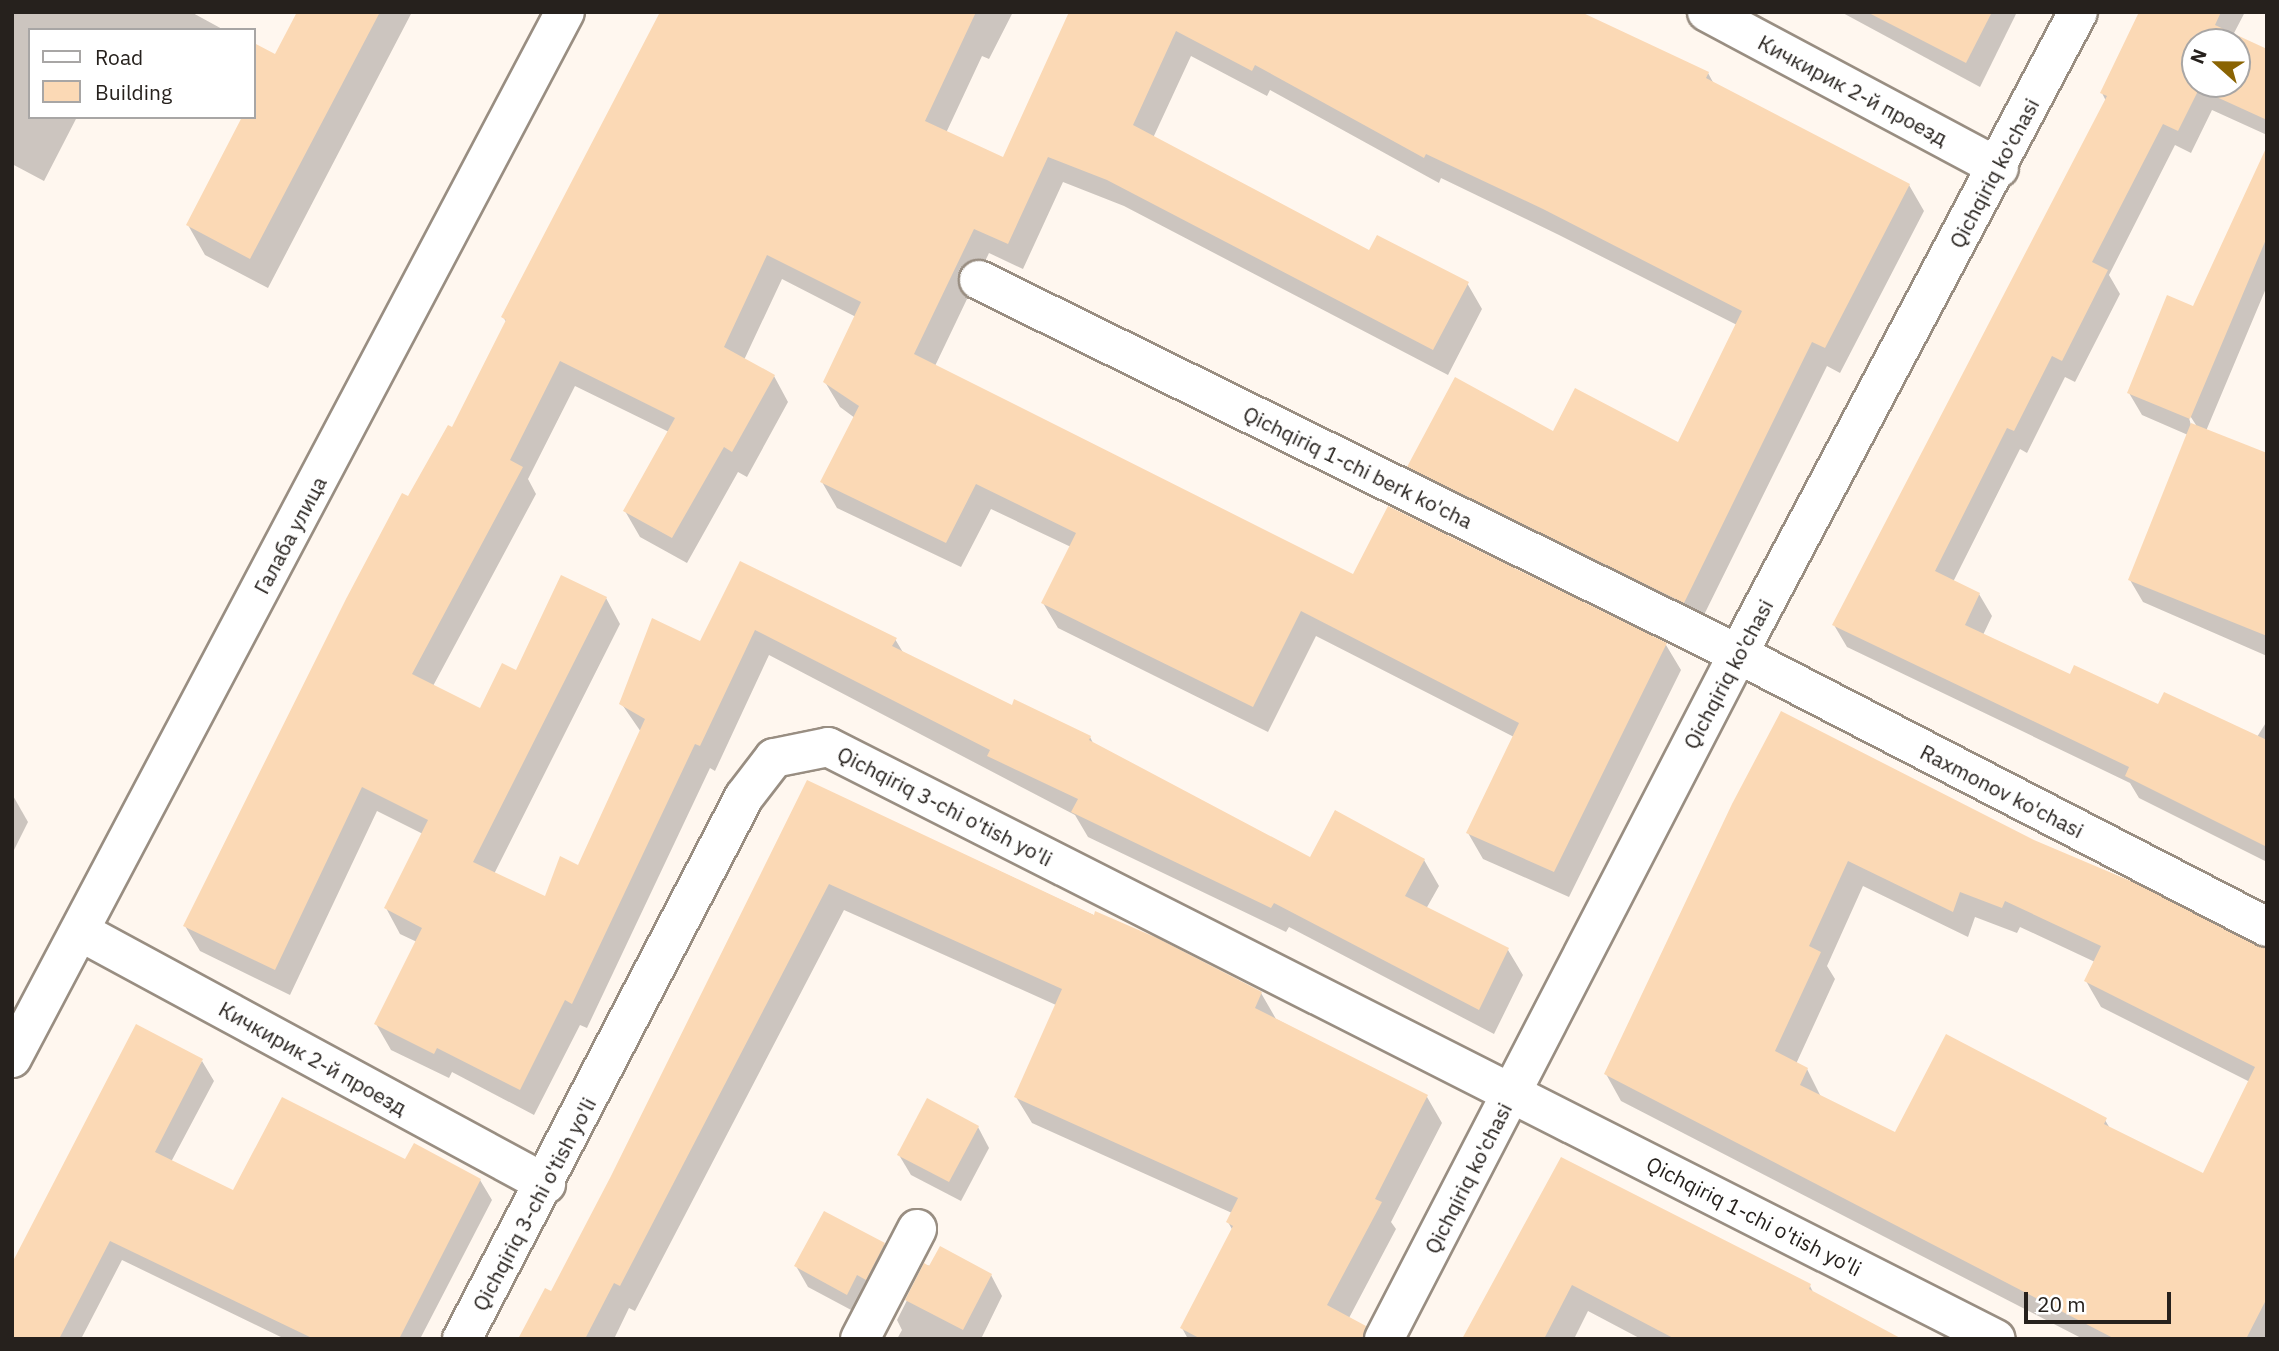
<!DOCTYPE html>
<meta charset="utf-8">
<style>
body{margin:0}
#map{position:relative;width:2279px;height:1351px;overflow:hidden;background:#fff7ef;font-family:"IBM Plex Sans",sans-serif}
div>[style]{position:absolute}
.shadow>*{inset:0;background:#0003}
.building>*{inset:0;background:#fbd9b5}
.roads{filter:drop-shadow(2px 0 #998e82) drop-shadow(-2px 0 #998e82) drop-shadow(0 2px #998e82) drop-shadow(0 -2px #998e82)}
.minor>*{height:38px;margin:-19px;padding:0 19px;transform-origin:19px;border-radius:19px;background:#fff}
span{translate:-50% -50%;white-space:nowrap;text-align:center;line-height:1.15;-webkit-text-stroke:6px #fff;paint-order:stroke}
.street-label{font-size:21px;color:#26211d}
.frame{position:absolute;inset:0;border:14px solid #26211d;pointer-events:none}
.legend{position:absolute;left:28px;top:28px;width:228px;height:91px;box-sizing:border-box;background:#fff;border:2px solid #a8a6a5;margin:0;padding:9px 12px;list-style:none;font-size:21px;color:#26211d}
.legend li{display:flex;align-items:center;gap:14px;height:35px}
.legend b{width:35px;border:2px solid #a8a6a5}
.north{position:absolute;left:2181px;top:28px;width:70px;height:70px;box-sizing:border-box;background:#fff;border:2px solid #a8a6a5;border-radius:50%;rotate:291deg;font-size:19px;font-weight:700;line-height:28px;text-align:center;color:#26211d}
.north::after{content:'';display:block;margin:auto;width:24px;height:32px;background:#8a6403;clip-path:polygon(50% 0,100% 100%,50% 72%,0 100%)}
.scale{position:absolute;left:2024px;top:1292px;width:147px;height:32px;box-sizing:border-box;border:4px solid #26211d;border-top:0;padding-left:9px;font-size:21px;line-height:24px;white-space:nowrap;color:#26211d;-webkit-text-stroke:5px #fff;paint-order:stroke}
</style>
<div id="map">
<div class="shadow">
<div style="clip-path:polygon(12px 12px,191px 12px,224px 30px,30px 30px,30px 117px,77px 117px,44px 181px,12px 164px)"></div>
<div style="clip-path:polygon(299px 12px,412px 12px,268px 288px,205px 255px,188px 225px,254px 117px,254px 45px,276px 57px)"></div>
<div style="clip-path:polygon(662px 12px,1013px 12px,989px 59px,982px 56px,946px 133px,1004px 159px,1071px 12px,1708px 73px,1714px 84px,1909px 185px,1924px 211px,1840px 373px,1827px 366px,1698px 627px,1424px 492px,1409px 467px,1553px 434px,1679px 444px,1737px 325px,1559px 235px,1441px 178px,1439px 183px,1270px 90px,1267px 96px,1191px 56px,1153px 138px,1370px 252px,1467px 283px,1482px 309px,1448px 375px,1124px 206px,1063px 182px,1023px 269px,989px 253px,935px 366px,1354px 576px,1666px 645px,1681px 670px,1569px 897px,1483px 859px,1468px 833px,1514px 737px,1316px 636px,1268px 732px,1058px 628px,1043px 603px,1071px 547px,991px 509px,961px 567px,837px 508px,822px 482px,855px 418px,840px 407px,825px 382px,856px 317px,782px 279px,744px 360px,774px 376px,788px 402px,747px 477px,738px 472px,687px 563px,640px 537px,625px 511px,669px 432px,575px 386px,528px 479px,536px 494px,433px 686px,481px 710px,606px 598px,620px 624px,494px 874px,546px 899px,579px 867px,641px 732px,621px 703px,701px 643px,741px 563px,895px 639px,904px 654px,1012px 708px,1090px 737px,1094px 745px,1311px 859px,1424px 860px,1439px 886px,1426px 909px,1508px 950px,1523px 975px,1494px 1034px,1289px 927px,1286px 932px,1088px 837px,1075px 815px,769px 655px,715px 771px,710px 768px,587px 1028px,580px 1025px,534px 1115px,452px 1072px,449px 1078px,391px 1050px,376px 1024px,417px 942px,400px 934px,386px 908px,423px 834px,377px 811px,290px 995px,200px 951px,185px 926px,409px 499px,452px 429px,507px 323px,503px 317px)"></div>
<div style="clip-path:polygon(1841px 12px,2017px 12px,1980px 87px)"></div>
<div style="clip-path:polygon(evenodd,2152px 12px,2245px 12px,2233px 35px,2267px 51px,2267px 135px,2212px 110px,2191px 153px,2175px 145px,2109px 275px,2120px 294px,2075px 382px,2065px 377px,2027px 453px,2020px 449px,1953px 582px,1979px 594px,1992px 616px,1983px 635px,2070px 676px,2257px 737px,2267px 721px,2267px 862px,2139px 798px,2130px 783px,1847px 647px,1834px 625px,2106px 101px,2102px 93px,2152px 12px,2195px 42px,2237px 42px,2237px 84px,2195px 84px,2195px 42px)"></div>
<div style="clip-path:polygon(evenodd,2267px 151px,2267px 286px,2206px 431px,2267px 455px,2267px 656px,2143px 602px,2130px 580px,2188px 435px,2142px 415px,2129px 393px,2193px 308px,2267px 151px,2187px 411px,2196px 425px,2191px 425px,2187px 411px)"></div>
<div style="clip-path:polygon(808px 782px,1261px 993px,1276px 1019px,1427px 1097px,1442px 1123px,1391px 1222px,1396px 1229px,1349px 1318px,1363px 1326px,1370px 1339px,1188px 1339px,1182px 1328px,1233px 1231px,1228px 1222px,1232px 1213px,1032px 1123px,1016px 1097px,1056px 1005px,844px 910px,635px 1311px,629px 1308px,614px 1339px,520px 1339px,551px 1293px,612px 1177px)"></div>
<div style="clip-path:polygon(12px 794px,28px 822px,12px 854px)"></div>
<div style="clip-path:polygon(evenodd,1733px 805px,2033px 842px,2267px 950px,2267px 1339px,2083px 1339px,1621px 1101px,1606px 1074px,1733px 805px,1863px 886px,1968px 937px,1975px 917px,2017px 933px,2020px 927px,2095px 962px,2086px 981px,2101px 1007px,2250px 1082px,2204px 1175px,2111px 1130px,2105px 1120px,1896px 1134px,1821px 1097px,1807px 1069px,1796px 1064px,1835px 979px,1827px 966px,1863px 886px)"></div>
<div style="clip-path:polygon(202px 1061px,214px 1081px,171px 1162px,234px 1193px,406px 1162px,480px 1180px,492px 1200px,420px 1339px,285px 1339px,122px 1260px,81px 1339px,12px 1339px)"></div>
<div style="clip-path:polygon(978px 1127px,989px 1148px,961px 1201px,911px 1175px,899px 1155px)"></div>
<div style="clip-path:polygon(884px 1244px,896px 1264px,868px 1319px,808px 1287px,796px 1266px)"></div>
<div style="clip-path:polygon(1516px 1249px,1810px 1286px,1814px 1294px,1899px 1339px,1641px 1339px,1588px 1311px,1574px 1339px,1465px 1339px)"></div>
<div style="clip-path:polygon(925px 1265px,991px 1275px,1002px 1296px,981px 1339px,897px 1339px,902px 1330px,897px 1320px)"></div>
</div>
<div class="building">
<div style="clip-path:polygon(297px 12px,380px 12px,250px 259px,186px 225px,242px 117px,254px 117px,254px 43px,275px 54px)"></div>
<div style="clip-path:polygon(660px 12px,976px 12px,925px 121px,1003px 157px,1069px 12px,1581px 12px,1709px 72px,1706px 78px,1910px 184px,1825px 348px,1812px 342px,1684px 603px,1407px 467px,1455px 377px,1553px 431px,1575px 388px,1678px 442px,1742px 311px,1543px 209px,1426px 154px,1424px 158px,1255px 65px,1252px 71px,1176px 31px,1133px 125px,1369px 250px,1377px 235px,1469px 282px,1433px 350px,1107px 180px,1048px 157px,1008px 244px,974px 229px,914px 354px,1353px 574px,1388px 506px,1667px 643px,1554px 872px,1466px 833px,1519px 723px,1301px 611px,1253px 707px,1041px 603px,1076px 533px,976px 484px,946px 543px,820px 482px,859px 406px,823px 382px,861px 302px,767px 255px,724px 347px,775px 375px,732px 452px,724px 447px,672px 538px,623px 511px,675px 418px,560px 361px,510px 460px,523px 467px,412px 674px,480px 708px,502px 663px,516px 670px,561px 575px,607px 597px,473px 862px,545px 896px,560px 856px,578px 865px,645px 719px,619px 704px,652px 618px,700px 641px,740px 561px,897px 638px,892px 646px,1012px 705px,1014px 699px,1091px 736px,1089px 740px,1310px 857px,1335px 810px,1425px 859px,1405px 896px,1509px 948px,1479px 1010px,1274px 903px,1271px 908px,1071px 812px,1078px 799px,987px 756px,990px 750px,755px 630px,700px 746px,695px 744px,572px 1004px,565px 1000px,520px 1090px,437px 1048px,434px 1054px,374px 1024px,422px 928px,384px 908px,428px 820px,362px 787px,275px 970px,183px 926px,346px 599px,402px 493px,408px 496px,448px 425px,452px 427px,506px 320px,501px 317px)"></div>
<div style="clip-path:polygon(1867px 12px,1992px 12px,1966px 63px)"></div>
<div style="clip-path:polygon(evenodd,2139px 12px,2221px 12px,2215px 25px,2267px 49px,2267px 120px,2199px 89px,2178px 131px,2163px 124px,2092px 262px,2108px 270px,2062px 361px,2052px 356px,2014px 431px,2007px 428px,1935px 571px,1980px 593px,1965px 625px,2070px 674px,2074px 665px,2158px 704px,2164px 692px,2267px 740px,2267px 847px,2125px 776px,2129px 767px,1832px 625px,2107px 96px,2100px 93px,2139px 12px,2195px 42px,2237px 42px,2237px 84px,2195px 84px,2195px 42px)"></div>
<div style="clip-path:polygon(2267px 146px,2267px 237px,2190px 419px,2127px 393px,2167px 295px,2193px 306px)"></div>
<div style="clip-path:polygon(2191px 423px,2267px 453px,2267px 636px,2128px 580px)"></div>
<div style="clip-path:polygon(evenodd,1781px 711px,2034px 840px,2133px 882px,2267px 949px,2267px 1298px,2246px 1339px,2115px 1339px,1604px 1074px,1732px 804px,1781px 711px,1848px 861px,1953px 912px,1960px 892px,2002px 908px,2005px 901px,2101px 946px,2084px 981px,2255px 1067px,2203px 1173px,2104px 1124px,2107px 1118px,1946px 1034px,1895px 1132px,1800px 1085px,1808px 1068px,1775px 1051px,1821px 952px,1809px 946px,1848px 861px)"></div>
<div style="clip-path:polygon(807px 780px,1094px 915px,1095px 911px,1157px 938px,1262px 992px,1255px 1008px,1428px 1095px,1375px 1199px,1382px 1202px,1327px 1305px,1366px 1326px,1362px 1339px,1201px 1339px,1180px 1328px,1233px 1226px,1226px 1222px,1238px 1198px,1014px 1097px,1062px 989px,829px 884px,620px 1286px,614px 1283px,585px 1339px,518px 1339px,545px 1288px,551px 1291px,611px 1176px)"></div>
<div style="clip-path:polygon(136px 1024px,203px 1059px,155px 1152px,233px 1190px,282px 1097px,405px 1159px,414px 1143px,481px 1179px,399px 1339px,314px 1339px,110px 1241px,59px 1339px,12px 1339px,12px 1263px)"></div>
<div style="clip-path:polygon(927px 1098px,979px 1126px,949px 1182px,897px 1155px)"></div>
<div style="clip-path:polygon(1561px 1157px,1811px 1284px,1809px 1289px,1902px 1339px,1675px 1339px,1572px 1285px,1544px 1339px,1462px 1339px)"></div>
<div style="clip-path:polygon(824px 1211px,885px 1243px,866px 1280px,857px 1275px,847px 1295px,794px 1266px)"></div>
<div style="clip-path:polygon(940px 1246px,992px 1274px,963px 1330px,905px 1300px,924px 1263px,929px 1266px)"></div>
</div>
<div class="roads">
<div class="minor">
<div style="left:1707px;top:12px;width:331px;rotate:28.1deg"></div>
<div style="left:979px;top:280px;width:846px;rotate:26.23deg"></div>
<div style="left:1738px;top:654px;width:595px;rotate:27.3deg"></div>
<div style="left:81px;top:932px;width:529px;rotate:28.45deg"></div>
<div style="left:12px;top:1058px;width:1183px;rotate:-62.14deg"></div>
<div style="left:462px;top:1339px;width:611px;rotate:-62.51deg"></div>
<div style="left:744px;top:797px;width:49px;rotate:-52.4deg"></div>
<div style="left:774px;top:758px;width:55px;rotate:-11.5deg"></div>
<div style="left:828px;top:747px;width:1309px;rotate:26.88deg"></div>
<div style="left:860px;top:1339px;width:124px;rotate:-62.6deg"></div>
<div style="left:1384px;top:1339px;width:771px;rotate:-62.67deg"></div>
<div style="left:1738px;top:654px;width:726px;rotate:-62.09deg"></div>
</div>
</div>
<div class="street-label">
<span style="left:1853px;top:90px;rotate:28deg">Кичкирик 2-й проезд</span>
<span style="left:1994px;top:173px;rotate:-62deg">Qichqiriq ko'chasi</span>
<span style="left:1358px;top:467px;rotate:26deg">Qichqiriq 1-chi berk ko'cha</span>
<span style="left:290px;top:535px;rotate:-62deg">Галаба улица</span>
<span style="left:1728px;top:674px;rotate:-62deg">Qichqiriq ko'chasi</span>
<span style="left:2002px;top:791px;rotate:27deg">Raxmonov ko'chasi</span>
<span style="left:945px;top:806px;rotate:27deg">Qichqiriq 3-chi o'tish yo'li</span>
<span style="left:313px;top:1058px;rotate:29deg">Кичкирик 2-й проезд</span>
<span style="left:1468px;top:1178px;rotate:-63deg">Qichqiriq ko'chasi</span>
<span style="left:534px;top:1204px;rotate:-62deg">Qichqiriq 3-chi o'tish yo'li</span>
<span style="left:1754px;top:1216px;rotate:27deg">Qichqiriq 1-chi o'tish yo'li</span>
</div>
<div class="frame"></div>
<ul class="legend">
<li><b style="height:9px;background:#fff"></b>Road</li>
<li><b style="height:19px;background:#fbd9b5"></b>Building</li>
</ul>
<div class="north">N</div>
<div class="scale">20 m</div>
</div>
